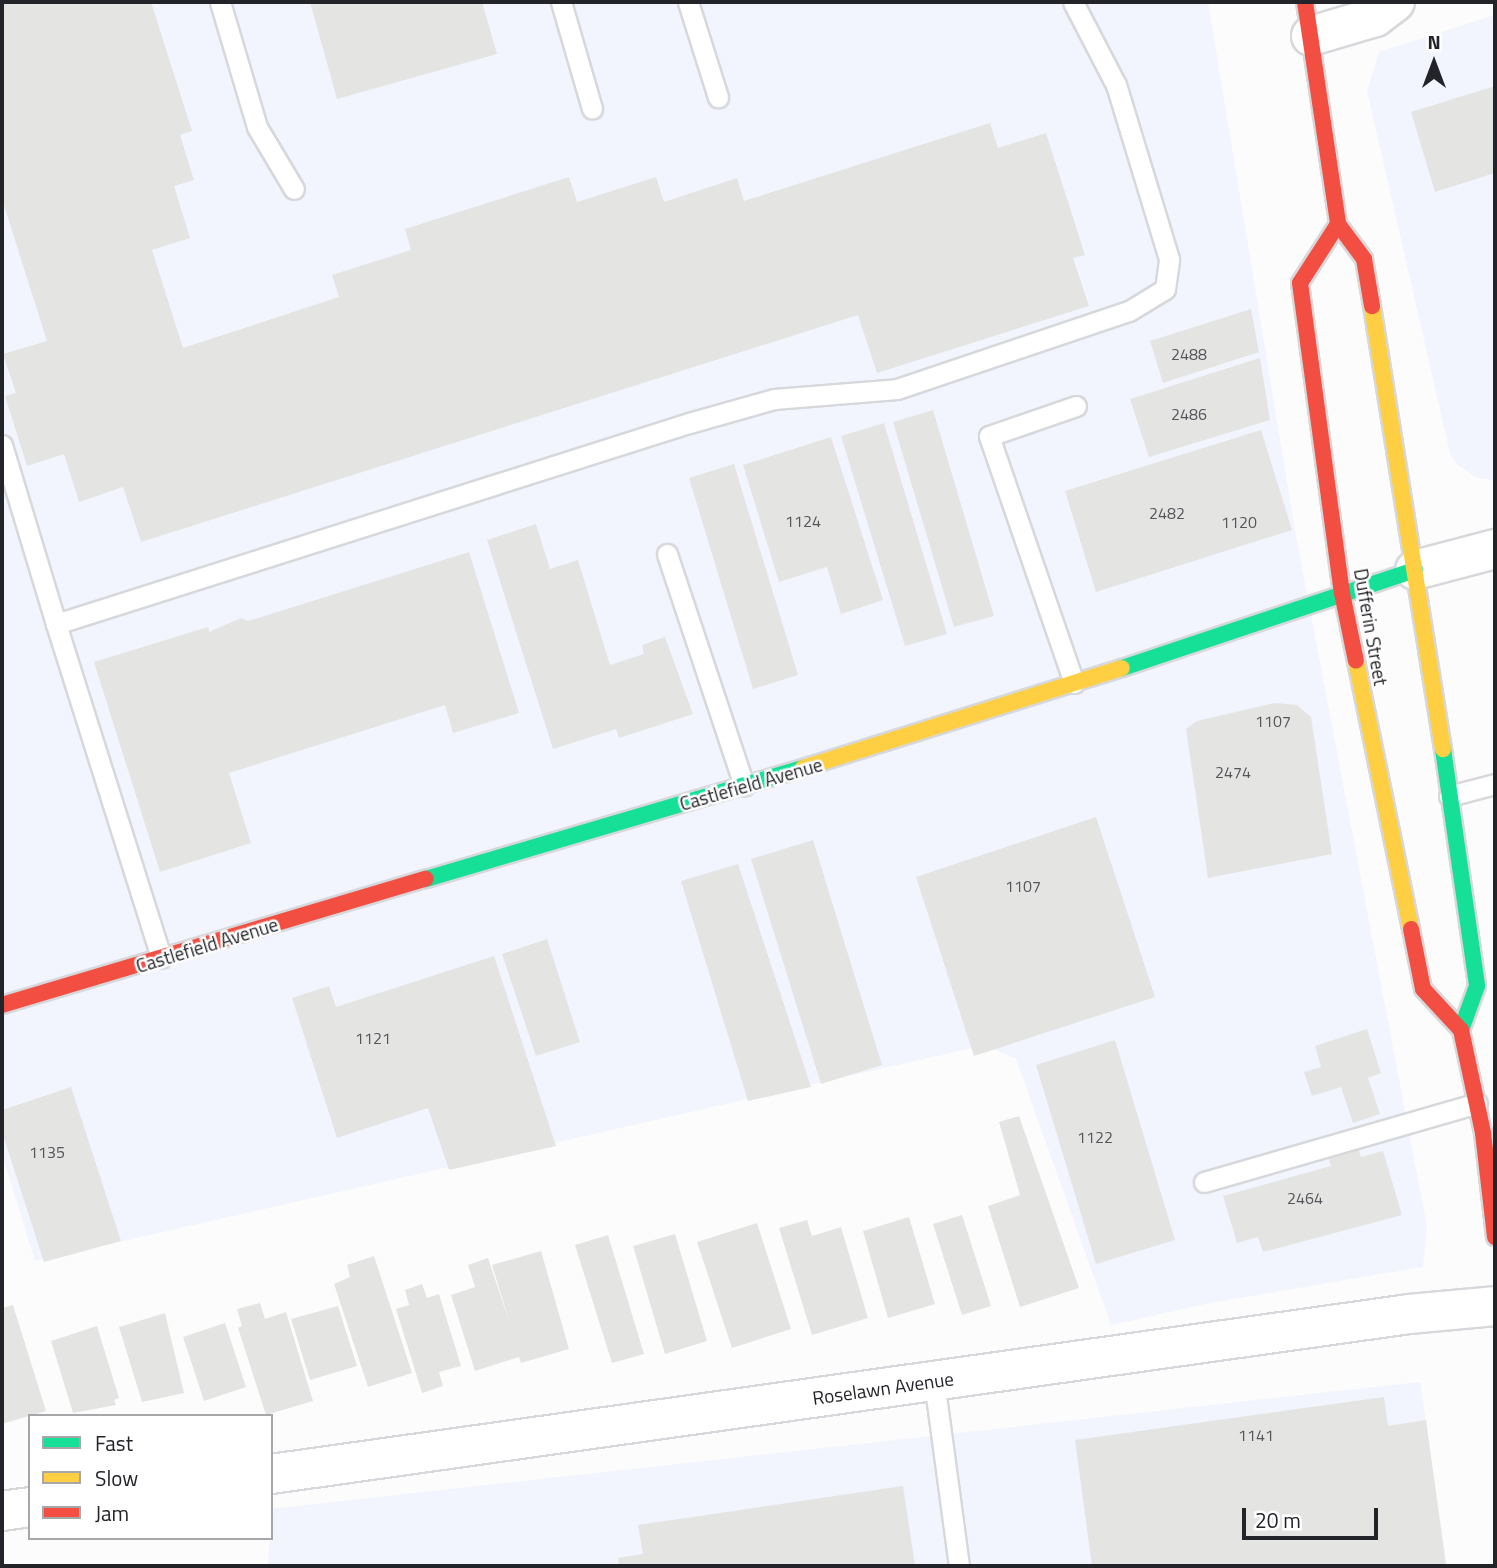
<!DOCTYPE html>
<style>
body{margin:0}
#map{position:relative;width:1497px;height:1568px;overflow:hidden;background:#fcfcfd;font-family:"Titillium Web",sans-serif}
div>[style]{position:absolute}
.built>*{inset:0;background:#f2f4fe}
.building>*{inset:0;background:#e4e5e3}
.roads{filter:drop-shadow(2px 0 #d7d8db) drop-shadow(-2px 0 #d7d8db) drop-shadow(0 2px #d7d8db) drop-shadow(0 -2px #d7d8db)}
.lane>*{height:19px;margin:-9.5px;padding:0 9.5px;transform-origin:9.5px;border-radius:9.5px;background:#fff}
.street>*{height:38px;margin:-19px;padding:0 19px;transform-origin:19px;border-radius:19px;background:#fff}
.fast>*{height:16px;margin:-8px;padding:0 8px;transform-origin:8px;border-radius:8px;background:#16e098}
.slow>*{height:16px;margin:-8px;padding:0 8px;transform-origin:8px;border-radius:8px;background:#ffcf43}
.jam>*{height:16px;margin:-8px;padding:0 8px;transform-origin:8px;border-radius:8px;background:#f24e42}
span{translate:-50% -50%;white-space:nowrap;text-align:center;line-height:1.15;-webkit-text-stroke:5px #fff;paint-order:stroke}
.number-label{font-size:16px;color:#55565a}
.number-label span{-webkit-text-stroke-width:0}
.street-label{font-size:19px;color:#232429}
.frame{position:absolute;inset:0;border:4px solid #232429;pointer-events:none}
.legend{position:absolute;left:28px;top:1414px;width:245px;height:126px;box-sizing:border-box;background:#fff;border:2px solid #a7a7a9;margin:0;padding:9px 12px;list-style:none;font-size:21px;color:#232429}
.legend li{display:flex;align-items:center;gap:14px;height:35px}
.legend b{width:35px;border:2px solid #a7a7a9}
.north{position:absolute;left:1399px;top:28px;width:70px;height:70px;-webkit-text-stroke:5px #fff;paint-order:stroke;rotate:0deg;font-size:19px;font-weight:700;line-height:28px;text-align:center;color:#232429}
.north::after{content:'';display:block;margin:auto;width:24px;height:32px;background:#232429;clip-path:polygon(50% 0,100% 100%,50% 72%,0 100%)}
.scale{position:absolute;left:1242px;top:1508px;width:136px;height:32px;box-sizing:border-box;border:4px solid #232429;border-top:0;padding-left:9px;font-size:21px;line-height:24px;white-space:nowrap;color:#232429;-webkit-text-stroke:5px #fff;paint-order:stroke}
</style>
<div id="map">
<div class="built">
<div style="clip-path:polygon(2px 2px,1208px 2px,1295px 531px,1427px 1227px,1423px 1267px,1209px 1303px,1111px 1325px,1016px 1059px,985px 1045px,35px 1261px,2px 1154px)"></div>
<div style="clip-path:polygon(1495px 15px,1495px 479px,1492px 480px,1478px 478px,1457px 465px,1450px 453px,1367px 91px,1379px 52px)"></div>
<div style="clip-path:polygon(1420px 1382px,1447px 1566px,268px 1566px,271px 1509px)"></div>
</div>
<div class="building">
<div style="clip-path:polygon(2px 2px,151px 2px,192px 131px,180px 135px,194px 180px,174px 186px,190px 238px,152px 250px,183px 348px,339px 297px,332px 275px,411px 250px,405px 229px,569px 177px,577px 202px,656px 177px,664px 202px,737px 178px,744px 201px,990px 123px,998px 148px,1046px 133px,1085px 255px,1073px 258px,1089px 306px,877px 373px,858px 315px,141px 542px,123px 487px,79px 502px,64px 454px,27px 466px,5px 396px,16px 393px,3px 354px,47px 341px,2px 199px)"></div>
<div style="clip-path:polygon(310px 2px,482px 2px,497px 54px,337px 99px)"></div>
<div style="clip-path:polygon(1495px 86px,1495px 173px,1435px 192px,1411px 112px)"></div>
<div style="clip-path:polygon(1251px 309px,1259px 352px,1163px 383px,1150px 341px)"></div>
<div style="clip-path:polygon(1260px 358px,1270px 420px,1149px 457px,1130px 399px)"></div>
<div style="clip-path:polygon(933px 410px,994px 616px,954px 627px,893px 422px)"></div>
<div style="clip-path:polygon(884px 423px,947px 634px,905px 646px,841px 436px)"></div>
<div style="clip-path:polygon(1261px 430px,1292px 530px,1096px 592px,1065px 491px)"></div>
<div style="clip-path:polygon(831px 437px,883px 600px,841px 614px,827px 567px,779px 582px,743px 465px)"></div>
<div style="clip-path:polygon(734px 464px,798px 675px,753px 689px,689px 478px)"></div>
<div style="clip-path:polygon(536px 524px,550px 569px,578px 560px,610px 665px,644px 654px,642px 645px,665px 637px,693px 714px,619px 738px,616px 729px,553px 749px,487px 540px)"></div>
<div style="clip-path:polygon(469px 552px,519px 713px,453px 733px,445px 705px,229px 773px,251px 843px,160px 872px,94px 662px,208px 627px,209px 632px,241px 618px,248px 621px)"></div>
<div style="clip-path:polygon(1274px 703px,1297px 705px,1311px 717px,1332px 854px,1208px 878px,1186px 729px,1197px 721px)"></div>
<div style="clip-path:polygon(1096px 817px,1155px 997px,974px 1056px,916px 877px)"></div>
<div style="clip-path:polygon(813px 840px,882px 1065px,821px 1084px,751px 859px)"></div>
<div style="clip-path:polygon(738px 864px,811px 1087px,748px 1101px,681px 881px)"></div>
<div style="clip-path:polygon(547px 939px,580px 1042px,536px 1056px,502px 954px)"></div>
<div style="clip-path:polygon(494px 956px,556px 1146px,449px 1170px,428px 1108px,337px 1138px,292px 998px,329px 986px,336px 1007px)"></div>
<div style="clip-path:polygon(1367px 1029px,1381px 1073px,1368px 1078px,1380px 1114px,1353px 1123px,1341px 1087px,1312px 1096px,1304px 1072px,1321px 1067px,1315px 1046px)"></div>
<div style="clip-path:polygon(1115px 1040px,1175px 1240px,1096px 1264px,1036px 1065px)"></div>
<div style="clip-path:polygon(71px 1087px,121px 1241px,44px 1262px,2px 1132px,2px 1110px)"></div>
<div style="clip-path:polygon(1019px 1116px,1079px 1288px,1020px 1307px,988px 1206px,1020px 1195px,999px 1122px)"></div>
<div style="clip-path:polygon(1357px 1146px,1361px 1157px,1383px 1151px,1402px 1215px,1263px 1252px,1258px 1237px,1237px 1243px,1223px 1196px,1331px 1166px,1327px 1154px)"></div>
<div style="clip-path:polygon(962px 1215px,991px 1306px,962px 1315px,933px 1224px)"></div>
<div style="clip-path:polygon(909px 1217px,935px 1304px,888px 1318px,863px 1231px)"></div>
<div style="clip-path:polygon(807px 1220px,812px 1236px,841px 1227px,868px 1318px,812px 1335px,779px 1228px)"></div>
<div style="clip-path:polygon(757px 1223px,791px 1329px,732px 1348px,697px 1242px)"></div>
<div style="clip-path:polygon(675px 1234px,707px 1341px,665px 1354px,633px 1246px)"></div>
<div style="clip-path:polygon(608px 1235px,644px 1354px,612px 1363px,575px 1245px)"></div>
<div style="clip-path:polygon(541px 1251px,569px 1349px,521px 1363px,519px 1357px,475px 1371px,451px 1295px,475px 1287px,468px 1265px,488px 1258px,510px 1324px,492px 1265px)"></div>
<div style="clip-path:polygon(374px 1256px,412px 1373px,368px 1387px,334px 1284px,350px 1277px,347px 1265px)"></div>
<div style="clip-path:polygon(422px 1284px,427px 1298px,439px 1294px,461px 1366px,439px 1372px,443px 1386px,422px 1393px,396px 1309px,409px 1305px,405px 1290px)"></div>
<div style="clip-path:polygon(260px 1303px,265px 1319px,286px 1312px,313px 1401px,266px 1415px,238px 1328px,242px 1326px,237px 1309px)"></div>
<div style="clip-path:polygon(13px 1305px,46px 1411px,2px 1424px,2px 1308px)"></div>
<div style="clip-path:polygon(338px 1306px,357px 1366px,310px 1380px,291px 1319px)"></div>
<div style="clip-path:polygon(165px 1313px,184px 1393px,142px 1402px,119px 1327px)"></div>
<div style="clip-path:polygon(225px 1323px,246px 1387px,204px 1401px,183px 1337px)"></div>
<div style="clip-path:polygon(97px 1326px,119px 1398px,114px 1400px,116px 1405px,73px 1413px,51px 1341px)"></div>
<div style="clip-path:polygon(1384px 1397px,1388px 1426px,1426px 1420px,1446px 1566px,1092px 1566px,1075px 1440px)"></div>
<div style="clip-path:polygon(903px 1486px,915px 1566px,619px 1566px,618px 1558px,643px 1554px,638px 1525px)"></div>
</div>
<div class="roads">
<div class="lane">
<div style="left:220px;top:2px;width:130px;rotate:73.5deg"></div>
<div style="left:257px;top:127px;width:72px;rotate:59.2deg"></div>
<div style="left:561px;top:2px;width:111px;rotate:73.8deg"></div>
<div style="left:688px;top:2px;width:100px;rotate:72.5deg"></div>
<div style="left:2px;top:445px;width:187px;rotate:73.2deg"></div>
<div style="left:56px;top:624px;width:664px;rotate:-17.62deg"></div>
<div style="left:689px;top:423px;width:88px;rotate:-15.8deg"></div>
<div style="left:774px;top:399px;width:123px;rotate:-4.6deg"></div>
<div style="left:897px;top:389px;width:245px;rotate:-18.6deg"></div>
<div style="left:1129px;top:311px;width:42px;rotate:-31.4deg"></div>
<div style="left:1165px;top:289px;width:30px;rotate:-82deg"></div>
<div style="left:1169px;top:259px;width:182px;rotate:-106.9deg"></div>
<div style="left:1116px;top:85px;width:93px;rotate:-117.4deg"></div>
<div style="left:667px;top:554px;width:244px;rotate:71.6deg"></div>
<div style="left:56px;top:624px;width:350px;rotate:72.5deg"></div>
<div style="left:1074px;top:683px;width:261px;rotate:-109deg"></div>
<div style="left:989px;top:436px;width:92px;rotate:-19deg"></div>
<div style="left:1449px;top:796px;width:48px;rotate:-14.6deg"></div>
<div style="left:1204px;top:1182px;width:284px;rotate:-16.1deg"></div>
<div style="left:934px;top:1381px;width:187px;rotate:82.3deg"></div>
</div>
<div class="street">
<div style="left:1311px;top:36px;width:67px;rotate:-16.5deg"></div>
<div style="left:1375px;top:17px;width:25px;rotate:-37deg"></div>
<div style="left:1415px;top:570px;width:83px;rotate:-14.7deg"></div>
<div style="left:271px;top:1474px;width:1149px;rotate:-8deg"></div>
<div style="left:1409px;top:1314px;width:86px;rotate:-5.3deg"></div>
<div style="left:2px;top:1511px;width:28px;rotate:-8deg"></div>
</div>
<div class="fast">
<div style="left:1122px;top:668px;width:309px;rotate:-18.5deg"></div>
<div style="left:1443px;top:749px;width:239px;rotate:81.8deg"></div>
<div style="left:1477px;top:986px;width:47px;rotate:110deg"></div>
<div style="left:426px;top:879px;width:393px;rotate:-16.4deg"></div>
</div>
<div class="slow">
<div style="left:1372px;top:306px;width:449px;rotate:80.9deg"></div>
<div style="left:1356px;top:661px;width:274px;rotate:78.4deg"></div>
<div style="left:803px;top:768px;width:334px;rotate:-17.4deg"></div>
</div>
<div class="jam">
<div style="left:1305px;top:2px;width:224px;rotate:81.5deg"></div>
<div style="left:1338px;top:224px;width:44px;rotate:53.4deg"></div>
<div style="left:1364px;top:259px;width:48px;rotate:80.3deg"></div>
<div style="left:1338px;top:224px;width:70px;rotate:122.8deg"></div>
<div style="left:1300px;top:283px;width:313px;rotate:82.3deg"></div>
<div style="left:1342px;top:593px;width:69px;rotate:78.4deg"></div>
<div style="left:1411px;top:929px;width:61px;rotate:78.7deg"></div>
<div style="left:1423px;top:989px;width:56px;rotate:47.2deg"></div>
<div style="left:1461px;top:1030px;width:105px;rotate:77.9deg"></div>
<div style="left:1483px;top:1133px;width:105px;rotate:83.4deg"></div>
<div style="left:2px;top:1005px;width:442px;rotate:-16.6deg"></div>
</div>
</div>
<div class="number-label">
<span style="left:1189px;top:354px">2488</span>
<span style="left:1189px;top:414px">2486</span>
<span style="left:1167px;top:513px">2482</span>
<span style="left:803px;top:521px">1124</span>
<span style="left:1239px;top:522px">1120</span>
<span style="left:1273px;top:721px">1107</span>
<span style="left:1233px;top:772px">2474</span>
<span style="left:1023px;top:886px">1107</span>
<span style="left:373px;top:1038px">1121</span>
<span style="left:1095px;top:1137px">1122</span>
<span style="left:47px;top:1152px">1135</span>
<span style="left:1305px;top:1198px">2464</span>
<span style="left:1256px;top:1435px">1141</span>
</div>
<div class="street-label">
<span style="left:1371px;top:627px;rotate:80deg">Dufferin Street</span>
<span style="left:751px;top:784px;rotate:-16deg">Castlefield Avenue</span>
<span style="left:207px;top:945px;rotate:-17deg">Castlefield Avenue</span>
<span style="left:883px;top:1388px;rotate:-8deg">Roselawn Avenue</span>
</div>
<div class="frame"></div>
<ul class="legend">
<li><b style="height:9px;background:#16e098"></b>Fast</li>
<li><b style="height:9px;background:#ffcf43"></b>Slow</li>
<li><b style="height:9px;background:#f24e42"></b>Jam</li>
</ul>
<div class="north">N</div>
<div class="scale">20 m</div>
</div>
